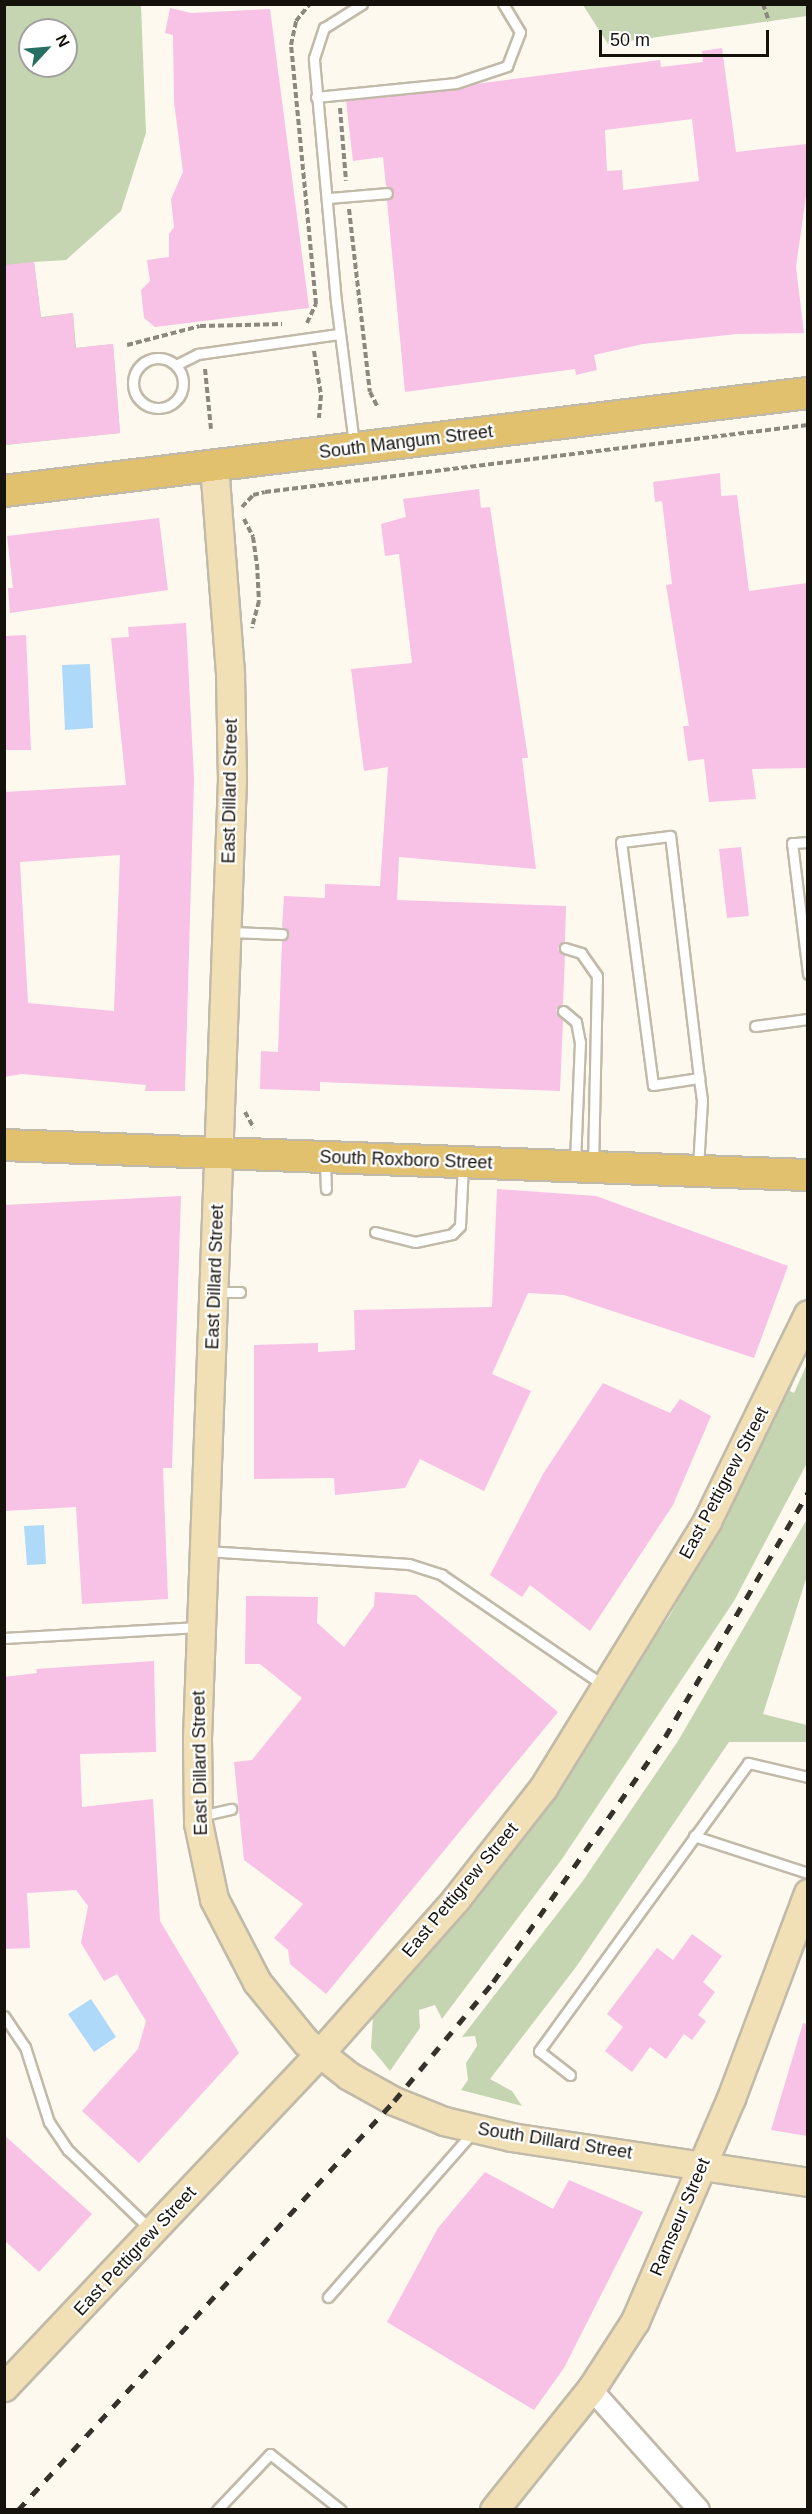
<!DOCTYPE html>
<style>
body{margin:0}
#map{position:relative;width:812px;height:2514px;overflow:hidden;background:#fef9ef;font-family:Helvetica,sans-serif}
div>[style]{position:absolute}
.green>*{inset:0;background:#c5d5b1}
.water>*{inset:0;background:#aed9f8}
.building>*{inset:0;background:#f8c1e6}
.path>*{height:4px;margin-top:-2px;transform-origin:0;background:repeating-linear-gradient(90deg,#8c8880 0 6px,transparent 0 9px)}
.roads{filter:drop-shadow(2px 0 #c1baa9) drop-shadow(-2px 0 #c1baa9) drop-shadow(0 2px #c1baa9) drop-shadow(0 -2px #c1baa9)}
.lane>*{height:9px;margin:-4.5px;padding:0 4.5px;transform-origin:4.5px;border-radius:4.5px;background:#fff}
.lane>.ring{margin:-4.5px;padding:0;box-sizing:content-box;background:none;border:9px solid #fff;border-radius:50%}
.street>*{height:20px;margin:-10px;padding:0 10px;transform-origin:10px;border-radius:10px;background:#fff}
.secondary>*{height:27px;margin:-13.5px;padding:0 13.5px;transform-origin:13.5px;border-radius:13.5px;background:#f1e0b6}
.primary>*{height:30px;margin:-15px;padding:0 15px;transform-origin:15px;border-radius:15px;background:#e2c16e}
.rail>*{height:4.5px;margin-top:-2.25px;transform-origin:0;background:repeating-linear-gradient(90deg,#35322c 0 10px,transparent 0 20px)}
span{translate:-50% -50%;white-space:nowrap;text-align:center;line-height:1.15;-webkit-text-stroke:4.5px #fff;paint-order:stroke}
.street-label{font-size:18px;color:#15120c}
.frame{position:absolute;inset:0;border:6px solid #15120c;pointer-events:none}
.north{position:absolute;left:18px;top:18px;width:60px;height:60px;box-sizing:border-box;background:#fff;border:2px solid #a1a09e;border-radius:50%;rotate:64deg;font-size:16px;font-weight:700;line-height:24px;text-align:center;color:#15120c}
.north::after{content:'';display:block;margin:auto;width:21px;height:27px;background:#276e63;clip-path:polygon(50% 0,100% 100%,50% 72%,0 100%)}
.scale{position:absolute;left:599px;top:30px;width:170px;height:27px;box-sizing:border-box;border:3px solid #15120c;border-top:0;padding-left:8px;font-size:18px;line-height:21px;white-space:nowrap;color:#15120c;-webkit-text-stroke:4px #fff;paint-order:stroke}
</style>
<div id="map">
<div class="green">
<div style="clip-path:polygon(evenodd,4px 5px,141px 5px,146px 133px,121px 211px,66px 260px,34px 262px,41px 317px,73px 313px,76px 348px,113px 344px,120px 433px,5px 445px,4px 5px,30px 30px,66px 30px,66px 66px,30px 66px,30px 30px)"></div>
<div style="clip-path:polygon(583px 5px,807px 5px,807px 16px,608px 44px)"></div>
<div style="clip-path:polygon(807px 1342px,790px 1391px,794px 1393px,807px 1364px,807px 1463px,734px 1601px,562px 1859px,442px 2019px,435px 2005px,419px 2010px,420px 2028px,390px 2071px,371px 2048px,373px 2016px,440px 1942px,498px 1868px,670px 1615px,743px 1482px)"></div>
<div style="clip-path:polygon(807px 1519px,807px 1576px,763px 1714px,807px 1725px,807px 1742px,729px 1742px,576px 1967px,490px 2079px,512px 2091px,522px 2106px,461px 2090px,468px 2080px,466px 2063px,477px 2046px,475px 2036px,462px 2037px,582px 1882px,678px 1741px)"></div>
</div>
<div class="water">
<div style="clip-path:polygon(90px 664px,93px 728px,65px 730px,62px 665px)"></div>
<div style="clip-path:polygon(44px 1525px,46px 1564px,27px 1565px,24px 1526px)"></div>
<div style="clip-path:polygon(91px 1999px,116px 2037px,94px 2052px,68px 2014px)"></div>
</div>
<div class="building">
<div style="clip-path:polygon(170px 8px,191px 13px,270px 9px,309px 308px,155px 327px,144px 318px,141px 290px,150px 281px,147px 260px,169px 257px,169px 234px,174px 227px,171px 199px,183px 172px,174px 102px,173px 35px,165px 33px)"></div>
<div style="clip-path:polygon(evenodd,722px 48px,736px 152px,807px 144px,807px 189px,796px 267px,804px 333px,737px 334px,643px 344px,594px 355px,597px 370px,576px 375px,575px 369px,405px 392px,387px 200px,394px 192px,386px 186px,383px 157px,353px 161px,346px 101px,660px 60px,661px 67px,703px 62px,702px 51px,722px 48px,692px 119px,699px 181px,623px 190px,622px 170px,607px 171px,605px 130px,692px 119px)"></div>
<div style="clip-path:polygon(34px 262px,41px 318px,73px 313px,75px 348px,113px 344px,120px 433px,4px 445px,4px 265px)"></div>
<div style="clip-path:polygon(720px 473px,721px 496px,737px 495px,749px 591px,807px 583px,807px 768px,752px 769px,756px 799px,709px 802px,704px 759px,688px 761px,683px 726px,689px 726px,666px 585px,672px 584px,662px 501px,655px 502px,653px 482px)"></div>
<div style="clip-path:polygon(479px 489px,481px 508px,490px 507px,528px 758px,522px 758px,536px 869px,399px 857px,397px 900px,566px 906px,565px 941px,558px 949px,565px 955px,563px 1004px,556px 1010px,563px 1020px,560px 1091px,320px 1082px,320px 1091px,260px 1089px,261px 1051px,278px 1052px,282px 941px,289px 934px,282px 927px,284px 896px,325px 898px,325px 884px,380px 886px,388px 767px,364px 771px,351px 669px,412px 663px,399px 554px,385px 556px,381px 524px,406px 517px,403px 499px)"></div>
<div style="clip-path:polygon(159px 518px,168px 590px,10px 613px,8px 588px,13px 588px,7px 536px)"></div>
<div style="clip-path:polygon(evenodd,186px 623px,194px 778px,185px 1091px,145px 1091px,146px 1085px,22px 1074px,4px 1077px,4px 792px,126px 785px,111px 638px,129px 637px,128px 627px,186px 623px,120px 855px,114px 1011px,28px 1003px,20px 862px,120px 855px)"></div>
<div style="clip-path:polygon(26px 635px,31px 750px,4px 750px,4px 636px)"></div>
<div style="clip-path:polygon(741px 847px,749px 916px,727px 918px,719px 849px)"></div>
<div style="clip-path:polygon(497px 1189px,596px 1196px,788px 1266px,754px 1358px,564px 1295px,528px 1293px,492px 1374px,531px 1391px,484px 1491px,420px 1459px,405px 1488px,335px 1495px,334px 1478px,254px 1479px,254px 1345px,318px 1343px,318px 1352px,355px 1350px,354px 1310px,492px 1307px)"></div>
<div style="clip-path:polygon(181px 1196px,172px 1468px,163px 1468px,168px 1599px,82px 1604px,76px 1507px,4px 1511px,4px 1205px)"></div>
<div style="clip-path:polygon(603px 1383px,670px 1413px,680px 1399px,711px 1416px,673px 1505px,590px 1631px,530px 1585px,522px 1597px,490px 1575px,543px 1474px)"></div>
<div style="clip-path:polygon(375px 1592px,416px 1595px,558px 1712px,326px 1994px,290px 1964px,288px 1950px,274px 1938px,303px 1904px,244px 1860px,234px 1762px,252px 1760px,302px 1698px,260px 1664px,245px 1664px,246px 1596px,318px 1597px,317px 1623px,344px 1647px,374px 1606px)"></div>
<div style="clip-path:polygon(154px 1661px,156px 1752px,80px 1754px,82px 1807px,153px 1799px,160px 1921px,239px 2053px,139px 2163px,82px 2111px,138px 2049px,146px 2021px,117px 1974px,104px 1981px,81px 1943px,88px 1906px,76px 1890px,27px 1893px,30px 1948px,4px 1949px,4px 1677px,37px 1673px,36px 1669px)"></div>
<div style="clip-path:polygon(692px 1934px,722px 1956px,703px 1982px,715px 1992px,698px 2015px,706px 2021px,692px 2040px,684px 2034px,666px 2059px,650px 2047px,632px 2072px,605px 2051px,623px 2027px,607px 2014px,657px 1948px,673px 1960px)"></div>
<div style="clip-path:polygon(803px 2023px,807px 2024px,807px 2136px,771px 2130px)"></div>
<div style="clip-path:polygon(4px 2135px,92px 2214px,39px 2272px,4px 2240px)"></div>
<div style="clip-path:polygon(485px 2172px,553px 2209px,569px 2180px,643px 2212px,564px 2368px,534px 2410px,387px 2322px,438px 2228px)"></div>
</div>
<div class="path">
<div style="left:763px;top:4px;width:18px;rotate:71deg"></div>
<div style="left:340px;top:108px;width:73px;rotate:85.3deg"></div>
<div style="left:349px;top:209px;width:184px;rotate:83.5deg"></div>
<div style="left:370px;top:392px;width:16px;rotate:63deg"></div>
<div style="left:307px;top:323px;width:21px;rotate:-65deg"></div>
<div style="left:316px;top:304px;width:260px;rotate:-95.5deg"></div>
<div style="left:291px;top:45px;width:25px;rotate:-78deg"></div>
<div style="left:296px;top:21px;width:22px;rotate:-51deg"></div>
<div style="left:127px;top:345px;width:75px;rotate:-14.6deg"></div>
<div style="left:200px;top:326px;width:82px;rotate:-1.4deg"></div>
<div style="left:314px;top:351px;width:45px;rotate:81deg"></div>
<div style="left:321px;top:395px;width:23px;rotate:95deg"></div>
<div style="left:205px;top:369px;width:60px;rotate:84.3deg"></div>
<div style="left:242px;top:507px;width:16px;rotate:-47deg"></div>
<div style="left:253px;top:495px;width:12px;rotate:-14deg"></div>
<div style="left:265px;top:492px;width:547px;rotate:-7.03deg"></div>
<div style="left:244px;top:519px;width:20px;rotate:63deg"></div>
<div style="left:253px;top:537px;width:27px;rotate:82deg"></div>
<div style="left:257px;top:564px;width:37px;rotate:87deg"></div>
<div style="left:259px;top:601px;width:28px;rotate:105deg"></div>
<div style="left:245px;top:1112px;width:18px;rotate:61deg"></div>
</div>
<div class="roads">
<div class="lane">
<div style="left:316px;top:97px;width:141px;rotate:-5.7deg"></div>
<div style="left:456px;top:83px;width:54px;rotate:-18.4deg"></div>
<div style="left:507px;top:66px;width:36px;rotate:-69deg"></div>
<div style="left:520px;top:32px;width:33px;rotate:-121deg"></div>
<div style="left:329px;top:198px;width:58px;rotate:-4.9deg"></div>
<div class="ring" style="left:133px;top:358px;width:41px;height:41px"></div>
<div style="left:176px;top:365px;width:25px;rotate:-27deg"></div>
<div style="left:198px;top:354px;width:142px;rotate:-8.1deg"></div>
<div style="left:354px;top:444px;width:143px;rotate:-97.2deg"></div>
<div style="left:336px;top:302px;width:245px;rotate:-95.2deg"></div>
<div style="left:314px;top:58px;width:32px;rotate:-72deg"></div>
<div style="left:324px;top:28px;width:45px;rotate:-32.3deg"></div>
<div style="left:808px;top:842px;width:16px;rotate:176deg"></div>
<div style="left:792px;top:843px;width:132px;rotate:83deg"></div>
<div style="left:230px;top:932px;width:52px;rotate:2.2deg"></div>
<div style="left:565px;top:948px;width:17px;rotate:17deg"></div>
<div style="left:581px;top:953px;width:28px;rotate:55deg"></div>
<div style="left:597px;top:976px;width:188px;rotate:91.2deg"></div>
<div style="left:563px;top:1011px;width:17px;rotate:40deg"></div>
<div style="left:576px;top:1022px;width:20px;rotate:79deg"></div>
<div style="left:580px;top:1042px;width:121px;rotate:92.4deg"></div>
<div style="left:755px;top:1026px;width:53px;rotate:-7.5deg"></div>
<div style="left:325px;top:1162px;width:27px;rotate:88deg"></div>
<div style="left:698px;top:1166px;width:66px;rotate:-86.5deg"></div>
<div style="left:702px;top:1100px;width:22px;rotate:-98deg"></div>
<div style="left:699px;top:1078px;width:244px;rotate:-96.8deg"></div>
<div style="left:670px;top:836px;width:49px;rotate:173deg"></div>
<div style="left:621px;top:842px;width:245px;rotate:82.5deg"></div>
<div style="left:653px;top:1085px;width:47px;rotate:-8.7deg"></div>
<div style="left:375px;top:1232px;width:41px;rotate:14deg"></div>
<div style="left:415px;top:1242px;width:38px;rotate:-12deg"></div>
<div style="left:452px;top:1234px;width:11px;rotate:-45deg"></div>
<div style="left:460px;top:1226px;width:61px;rotate:-87.2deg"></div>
<div style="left:216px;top:1292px;width:24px"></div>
<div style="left:206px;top:1551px;width:203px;rotate:3.7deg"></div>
<div style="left:409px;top:1564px;width:35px;rotate:18deg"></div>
<div style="left:442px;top:1575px;width:195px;rotate:34.3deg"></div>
<div style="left:4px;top:1638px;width:195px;rotate:-3.2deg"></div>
<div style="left:200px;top:1816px;width:32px;rotate:-13deg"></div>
<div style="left:694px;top:1836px;width:120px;rotate:18deg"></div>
<div style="left:4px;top:2016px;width:37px;rotate:56deg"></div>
<div style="left:25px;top:2047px;width:79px;rotate:72.3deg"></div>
<div style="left:49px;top:2122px;width:34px;rotate:56deg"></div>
<div style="left:68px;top:2150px;width:114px;rotate:43.9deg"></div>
<div style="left:570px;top:2075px;width:39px;rotate:-142deg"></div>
<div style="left:539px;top:2051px;width:356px;rotate:-54deg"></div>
<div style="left:748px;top:1763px;width:62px;rotate:13.1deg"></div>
<div style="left:328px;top:2297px;width:221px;rotate:-48.7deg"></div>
<div style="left:217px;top:2510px;width:77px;rotate:-46.6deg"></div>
<div style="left:270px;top:2454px;width:90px;rotate:38.3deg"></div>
</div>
<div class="street">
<div style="left:591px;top:2389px;width:162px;rotate:48.2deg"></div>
</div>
<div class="secondary">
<div style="left:214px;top:465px;width:211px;rotate:85.6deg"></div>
<div style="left:230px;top:675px;width:104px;rotate:88.9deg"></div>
<div style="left:232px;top:779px;width:960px;rotate:92.09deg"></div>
<div style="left:197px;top:1738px;width:85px;rotate:89.3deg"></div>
<div style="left:198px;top:1823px;width:78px;rotate:78.1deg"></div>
<div style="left:214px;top:1899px;width:93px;rotate:62.6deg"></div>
<div style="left:257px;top:1982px;width:77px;rotate:50.8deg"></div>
<div style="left:306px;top:2042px;width:55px;rotate:38.3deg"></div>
<div style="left:349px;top:2076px;width:51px;rotate:29.1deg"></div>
<div style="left:394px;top:2101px;width:54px;rotate:21.8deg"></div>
<div style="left:444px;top:2121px;width:69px;rotate:13.4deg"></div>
<div style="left:511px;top:2137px;width:300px;rotate:8.6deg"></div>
<div style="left:4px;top:2387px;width:458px;rotate:-46.6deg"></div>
<div style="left:319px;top:2054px;width:207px;rotate:-48.5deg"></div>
<div style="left:456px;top:1899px;width:141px;rotate:-51.9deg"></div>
<div style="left:543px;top:1788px;width:313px;rotate:-58.4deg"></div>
<div style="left:707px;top:1521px;width:230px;rotate:-64deg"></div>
<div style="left:494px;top:2510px;width:155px;rotate:-51.3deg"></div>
<div style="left:591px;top:2389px;width:81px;rotate:-57.1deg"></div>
<div style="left:635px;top:2321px;width:243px;rotate:-66.7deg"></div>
<div style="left:731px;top:2098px;width:219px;rotate:-69.4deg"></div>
</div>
<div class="primary">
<div style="left:4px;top:491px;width:810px;rotate:-6.95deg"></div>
<div style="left:4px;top:1145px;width:805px;rotate:2.14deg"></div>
</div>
</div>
<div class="rail">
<div style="left:18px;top:2510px;width:556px;rotate:-47.41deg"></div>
<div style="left:394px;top:2101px;width:155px;rotate:-50.2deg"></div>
<div style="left:493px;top:1982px;width:299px;rotate:-54.9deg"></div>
<div style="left:665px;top:1737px;width:284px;rotate:-59.7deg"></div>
</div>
<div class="street-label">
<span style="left:406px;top:442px;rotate:-7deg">South Mangum Street</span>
<span style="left:230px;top:791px;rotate:-89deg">East Dillard Street</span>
<span style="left:406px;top:1160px;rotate:2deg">South Roxboro Street</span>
<span style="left:215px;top:1277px;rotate:-88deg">East Dillard Street</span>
<span style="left:724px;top:1483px;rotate:-62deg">East Pettigrew Street</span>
<span style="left:200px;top:1763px;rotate:-91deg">East Dillard Street</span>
<span style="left:460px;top:1890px;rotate:-50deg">East Pettigrew Street</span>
<span style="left:555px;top:2141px;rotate:9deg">South Dillard Street</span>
<span style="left:680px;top:2217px;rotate:-67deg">Ramseur Street</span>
<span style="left:135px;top:2251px;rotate:-47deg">East Pettigrew Street</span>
</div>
<div class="frame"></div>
<div class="north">N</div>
<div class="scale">50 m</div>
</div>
